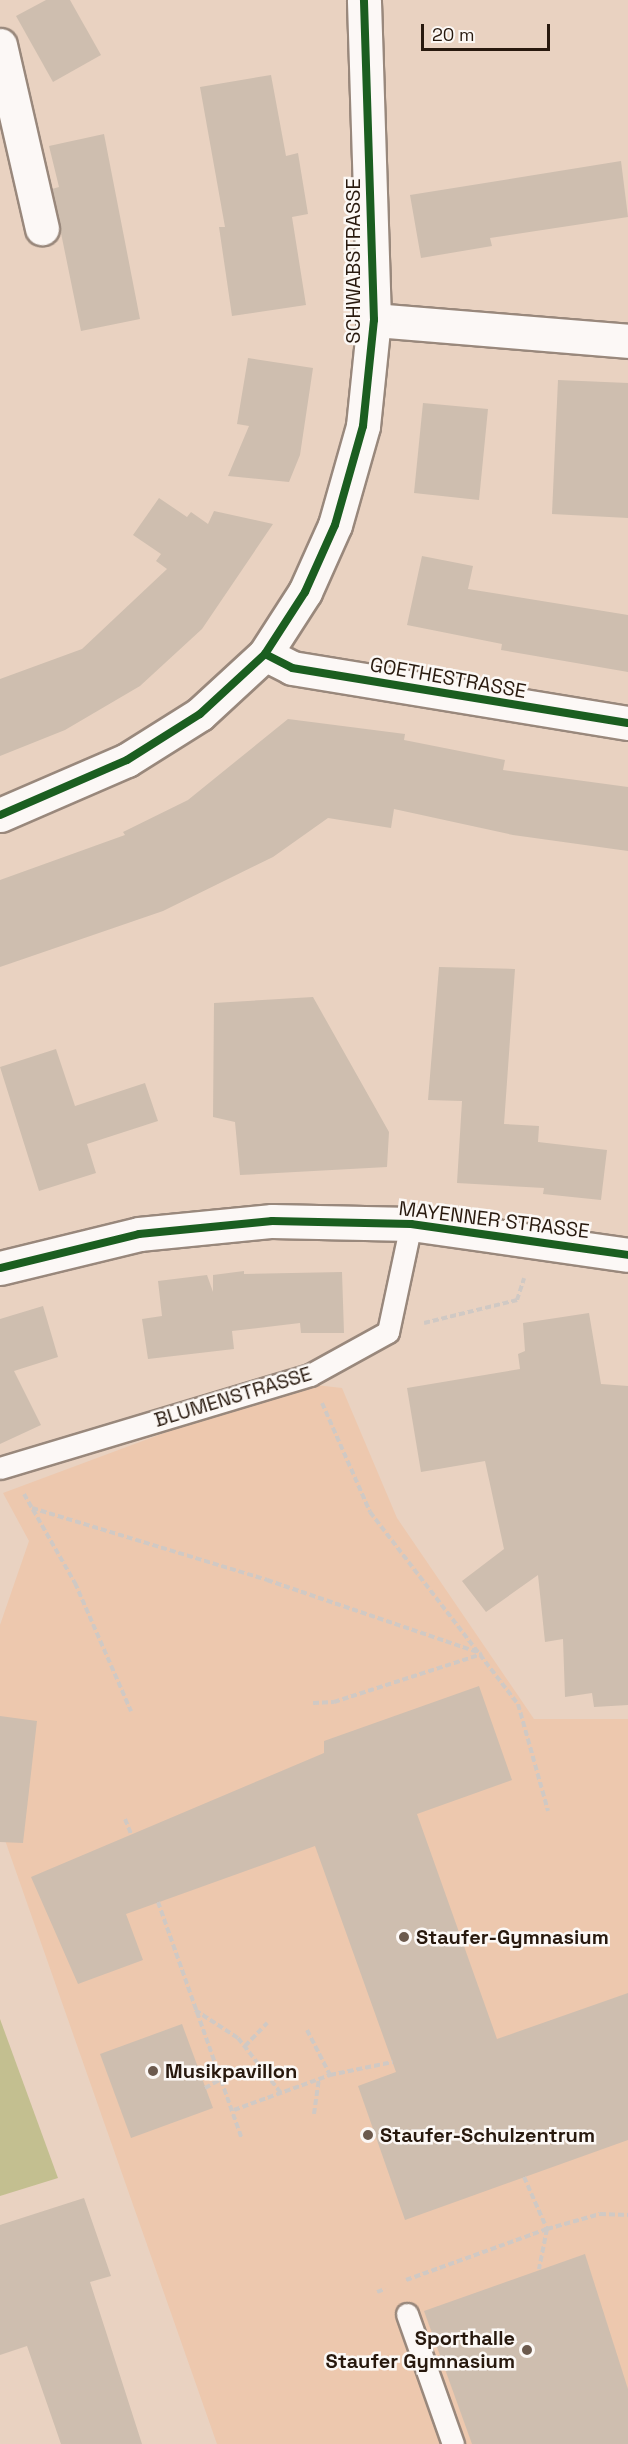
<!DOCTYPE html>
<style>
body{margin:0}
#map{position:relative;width:628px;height:2444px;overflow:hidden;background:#e9d2c1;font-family:"Space Grotesk",sans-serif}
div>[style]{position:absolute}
.built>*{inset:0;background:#edc8ae}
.green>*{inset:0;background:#c3bf90}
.building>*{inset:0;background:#cebeaf}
.path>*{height:4px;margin-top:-2px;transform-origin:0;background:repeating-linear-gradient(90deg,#d0c9c4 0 6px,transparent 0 9px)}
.roads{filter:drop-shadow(2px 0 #99887c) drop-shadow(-2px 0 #99887c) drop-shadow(0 2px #99887c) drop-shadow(0 -2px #99887c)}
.service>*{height:21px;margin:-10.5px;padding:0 10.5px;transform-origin:10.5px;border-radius:10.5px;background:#fcf8f6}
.minor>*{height:33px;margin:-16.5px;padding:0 16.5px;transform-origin:16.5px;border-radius:16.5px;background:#fcf8f6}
.cycleway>*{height:8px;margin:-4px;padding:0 4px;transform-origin:4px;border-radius:4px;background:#1b5e20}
.dots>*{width:16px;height:16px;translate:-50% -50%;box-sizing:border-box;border:3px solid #fcf8f5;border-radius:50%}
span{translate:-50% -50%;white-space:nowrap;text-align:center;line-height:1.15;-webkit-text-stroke:5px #fcf8f5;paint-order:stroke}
.street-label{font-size:20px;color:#28190e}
.poi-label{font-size:20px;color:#28190e;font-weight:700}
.left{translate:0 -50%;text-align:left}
.right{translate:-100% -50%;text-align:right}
.scale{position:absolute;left:421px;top:24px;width:129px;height:27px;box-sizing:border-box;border:3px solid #28190e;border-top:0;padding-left:8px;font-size:18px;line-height:21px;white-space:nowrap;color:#28190e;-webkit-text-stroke:4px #fcf8f5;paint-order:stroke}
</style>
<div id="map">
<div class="built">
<div style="clip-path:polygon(298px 1383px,342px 1388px,397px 1518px,534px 1719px,628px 1719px,628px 2444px,217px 2444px,0 1826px,0 1625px,29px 1541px,3px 1493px)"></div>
</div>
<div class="green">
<div style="clip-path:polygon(0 2019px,58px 2178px,0 2196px)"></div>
</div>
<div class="building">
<div style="clip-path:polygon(46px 0,70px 0,101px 55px,53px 82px,16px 16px)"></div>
<div style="clip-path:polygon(271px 75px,286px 156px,298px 153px,308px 214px,292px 217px,306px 305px,232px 316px,219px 227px,225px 227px,200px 87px)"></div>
<div style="clip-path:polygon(104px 134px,140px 319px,81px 331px,52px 189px,59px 187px,49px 146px)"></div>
<div style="clip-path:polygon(621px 161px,628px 217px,490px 238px,492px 246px,421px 258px,410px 195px)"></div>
<div style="clip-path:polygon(248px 358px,313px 368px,300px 455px,289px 482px,228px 476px,249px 426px,237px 424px)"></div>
<div style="clip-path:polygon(558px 380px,628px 383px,628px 518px,552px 514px)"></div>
<div style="clip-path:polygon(423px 403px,488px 409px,479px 500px,414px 493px)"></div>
<div style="clip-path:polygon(159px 498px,187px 517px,191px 512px,208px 524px,214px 511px,273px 524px,202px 629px,140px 686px,65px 730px,0 756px,0 679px,82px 649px,167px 569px,156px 561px,161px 554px,133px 535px)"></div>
<div style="clip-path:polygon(422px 556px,473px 566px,468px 589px,628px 615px,628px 672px,501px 650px,502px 644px,407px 625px)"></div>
<div style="clip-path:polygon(288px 719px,405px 734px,404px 740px,505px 760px,503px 770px,628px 787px,628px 851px,513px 835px,394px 809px,391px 828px,328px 818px,273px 857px,163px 911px,0 967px,0 880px,125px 835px,123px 832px,188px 800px)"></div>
<div style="clip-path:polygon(439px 967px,515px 969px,504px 1124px,539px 1126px,538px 1142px,607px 1150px,601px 1200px,543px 1194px,544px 1188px,457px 1183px,462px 1101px,428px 1100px)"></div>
<div style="clip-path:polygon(313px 997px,389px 1132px,387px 1167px,240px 1175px,235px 1122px,213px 1117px,214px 1003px)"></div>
<div style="clip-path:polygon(56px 1049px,75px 1106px,145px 1083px,158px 1121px,87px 1144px,96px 1173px,39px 1191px,0 1067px)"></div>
<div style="clip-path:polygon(244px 1271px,244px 1274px,342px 1272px,344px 1333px,301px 1333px,300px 1323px,232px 1331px,234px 1349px,148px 1359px,142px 1319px,162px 1316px,158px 1281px,207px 1275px,213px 1292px,213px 1275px)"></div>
<div style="clip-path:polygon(43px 1306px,58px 1357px,14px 1371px,41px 1425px,0 1444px,0 1319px)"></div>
<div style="clip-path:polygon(589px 1313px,601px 1384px,628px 1386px,628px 1705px,594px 1707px,592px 1693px,565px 1697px,563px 1639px,545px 1642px,538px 1575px,486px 1612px,462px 1581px,504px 1549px,485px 1461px,421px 1472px,407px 1388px,520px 1369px,518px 1354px,525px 1351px,523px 1323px)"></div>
<div style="clip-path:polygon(479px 1686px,512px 1780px,417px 1814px,497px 2039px,628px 1993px,628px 2140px,405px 2220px,358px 2086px,396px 2072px,315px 1846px,126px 1914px,143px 1960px,78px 1984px,31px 1877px,324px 1753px,324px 1741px)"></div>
<div style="clip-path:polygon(0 1716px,37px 1721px,23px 1843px,0 1842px)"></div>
<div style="clip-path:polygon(182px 2024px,213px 2108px,131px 2138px,100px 2054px)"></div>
<div style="clip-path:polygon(84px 2198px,111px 2276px,90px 2282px,142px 2444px,61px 2444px,27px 2346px,0 2355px,0 2225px)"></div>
<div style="clip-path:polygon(585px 2254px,628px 2389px,628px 2444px,472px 2444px,424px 2311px)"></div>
</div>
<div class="path">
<div style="left:424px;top:1323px;width:96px;rotate:-13.9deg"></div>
<div style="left:517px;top:1300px;width:23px;rotate:-72deg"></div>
<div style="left:322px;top:1403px;width:119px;rotate:66.2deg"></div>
<div style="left:370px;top:1512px;width:242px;rotate:52.4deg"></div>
<div style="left:518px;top:1704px;width:111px;rotate:74.3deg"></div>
<div style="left:24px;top:1494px;width:103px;rotate:60.2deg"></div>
<div style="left:75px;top:1583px;width:140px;rotate:66.4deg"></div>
<div style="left:32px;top:1508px;width:246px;rotate:17deg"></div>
<div style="left:267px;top:1580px;width:225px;rotate:18.9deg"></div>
<div style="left:313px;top:1703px;width:21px;rotate:-3deg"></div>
<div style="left:334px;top:1702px;width:156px;rotate:-18deg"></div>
<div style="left:125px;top:1819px;width:16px;rotate:68deg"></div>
<div style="left:158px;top:1902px;width:251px;rotate:70.5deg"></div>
<div style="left:195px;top:2010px;width:51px;rotate:33.1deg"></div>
<div style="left:238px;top:2038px;width:70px;rotate:52deg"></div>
<div style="left:307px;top:2030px;width:51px;rotate:62.9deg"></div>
<div style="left:245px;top:2046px;width:32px;rotate:-46deg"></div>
<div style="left:205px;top:2088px;width:18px;rotate:-29deg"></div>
<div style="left:234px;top:2110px;width:102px;rotate:-20deg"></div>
<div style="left:330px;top:2075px;width:64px;rotate:-11.7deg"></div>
<div style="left:314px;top:2114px;width:35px;rotate:-82deg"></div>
<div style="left:524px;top:2177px;width:57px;rotate:66.1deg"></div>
<div style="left:547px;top:2229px;width:41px;rotate:101.3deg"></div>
<div style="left:406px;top:2280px;width:150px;rotate:-19.9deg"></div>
<div style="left:547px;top:2229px;width:55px;rotate:-15.8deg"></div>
<div style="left:600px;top:2214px;width:28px;rotate:2deg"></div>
<div style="left:377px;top:2292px;width:9px;rotate:-21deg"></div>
</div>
<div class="roads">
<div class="service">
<div style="left:0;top:1468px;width:324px;rotate:-16.7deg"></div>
<div style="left:310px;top:1375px;width:89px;rotate:-28.9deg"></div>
<div style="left:388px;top:1332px;width:110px;rotate:-78deg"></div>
<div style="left:407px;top:2314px;width:138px;rotate:70.5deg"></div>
</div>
<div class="minor">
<div style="left:0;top:45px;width:188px;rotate:77.1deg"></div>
<div style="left:374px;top:320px;width:255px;rotate:4.7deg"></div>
<div style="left:265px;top:654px;width:30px;rotate:27deg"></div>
<div style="left:292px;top:668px;width:340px;rotate:9.3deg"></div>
<div style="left:0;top:815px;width:138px;rotate:-23.4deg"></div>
<div style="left:127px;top:760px;width:86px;rotate:-32.2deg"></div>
<div style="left:200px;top:714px;width:88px;rotate:-42.7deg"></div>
<div style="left:265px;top:654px;width:74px;rotate:-57.2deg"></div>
<div style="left:305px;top:592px;width:73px;rotate:-65.9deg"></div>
<div style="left:335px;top:525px;width:103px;rotate:-74.2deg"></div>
<div style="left:363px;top:426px;width:107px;rotate:-84.1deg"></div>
<div style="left:374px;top:320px;width:320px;rotate:-91.8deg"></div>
<div style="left:0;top:1268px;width:143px;rotate:-13.7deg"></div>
<div style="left:139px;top:1234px;width:134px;rotate:-5.6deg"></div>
<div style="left:272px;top:1221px;width:139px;rotate:1.2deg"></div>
<div style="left:411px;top:1224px;width:219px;rotate:8.1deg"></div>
</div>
</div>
<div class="cycleway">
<div style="left:265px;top:654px;width:30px;rotate:27deg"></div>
<div style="left:292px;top:668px;width:340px;rotate:9.3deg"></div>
<div style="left:0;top:815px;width:138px;rotate:-23.4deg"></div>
<div style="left:127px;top:760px;width:86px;rotate:-32.2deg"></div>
<div style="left:200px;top:714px;width:88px;rotate:-42.7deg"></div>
<div style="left:265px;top:654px;width:74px;rotate:-57.2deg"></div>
<div style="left:305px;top:592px;width:73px;rotate:-65.9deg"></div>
<div style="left:335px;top:525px;width:103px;rotate:-74.2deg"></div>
<div style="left:363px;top:426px;width:107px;rotate:-84.1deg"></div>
<div style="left:374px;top:320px;width:320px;rotate:-91.8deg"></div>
<div style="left:0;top:1268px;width:143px;rotate:-13.7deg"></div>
<div style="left:139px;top:1234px;width:134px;rotate:-5.6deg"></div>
<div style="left:272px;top:1221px;width:139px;rotate:1.2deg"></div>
<div style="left:411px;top:1224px;width:219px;rotate:8.1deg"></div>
</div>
<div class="dots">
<div style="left:404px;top:1937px;background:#6c5a4d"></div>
<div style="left:153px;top:2071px;background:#6c5a4d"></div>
<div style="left:368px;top:2135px;background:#6c5a4d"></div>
<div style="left:527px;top:2350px;background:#6c5a4d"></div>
</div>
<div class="street-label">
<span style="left:353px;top:261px;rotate:-90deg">SCHWABSTRASSE</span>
<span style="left:448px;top:678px;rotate:10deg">GOETHESTRASSE</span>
<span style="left:494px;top:1220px;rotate:7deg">MAYENNER STRASSE</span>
<span style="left:233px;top:1397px;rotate:-17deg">BLUMENSTRASSE</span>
</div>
<div class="poi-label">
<span class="left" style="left:416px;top:1937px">Staufer-Gymnasium</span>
<span class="left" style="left:165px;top:2071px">Musikpavillon</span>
<span class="left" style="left:380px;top:2135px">Staufer-Schulzentrum</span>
<span class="right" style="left:515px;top:2350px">Sporthalle<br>Staufer Gymnasium</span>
</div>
<div class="scale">20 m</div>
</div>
